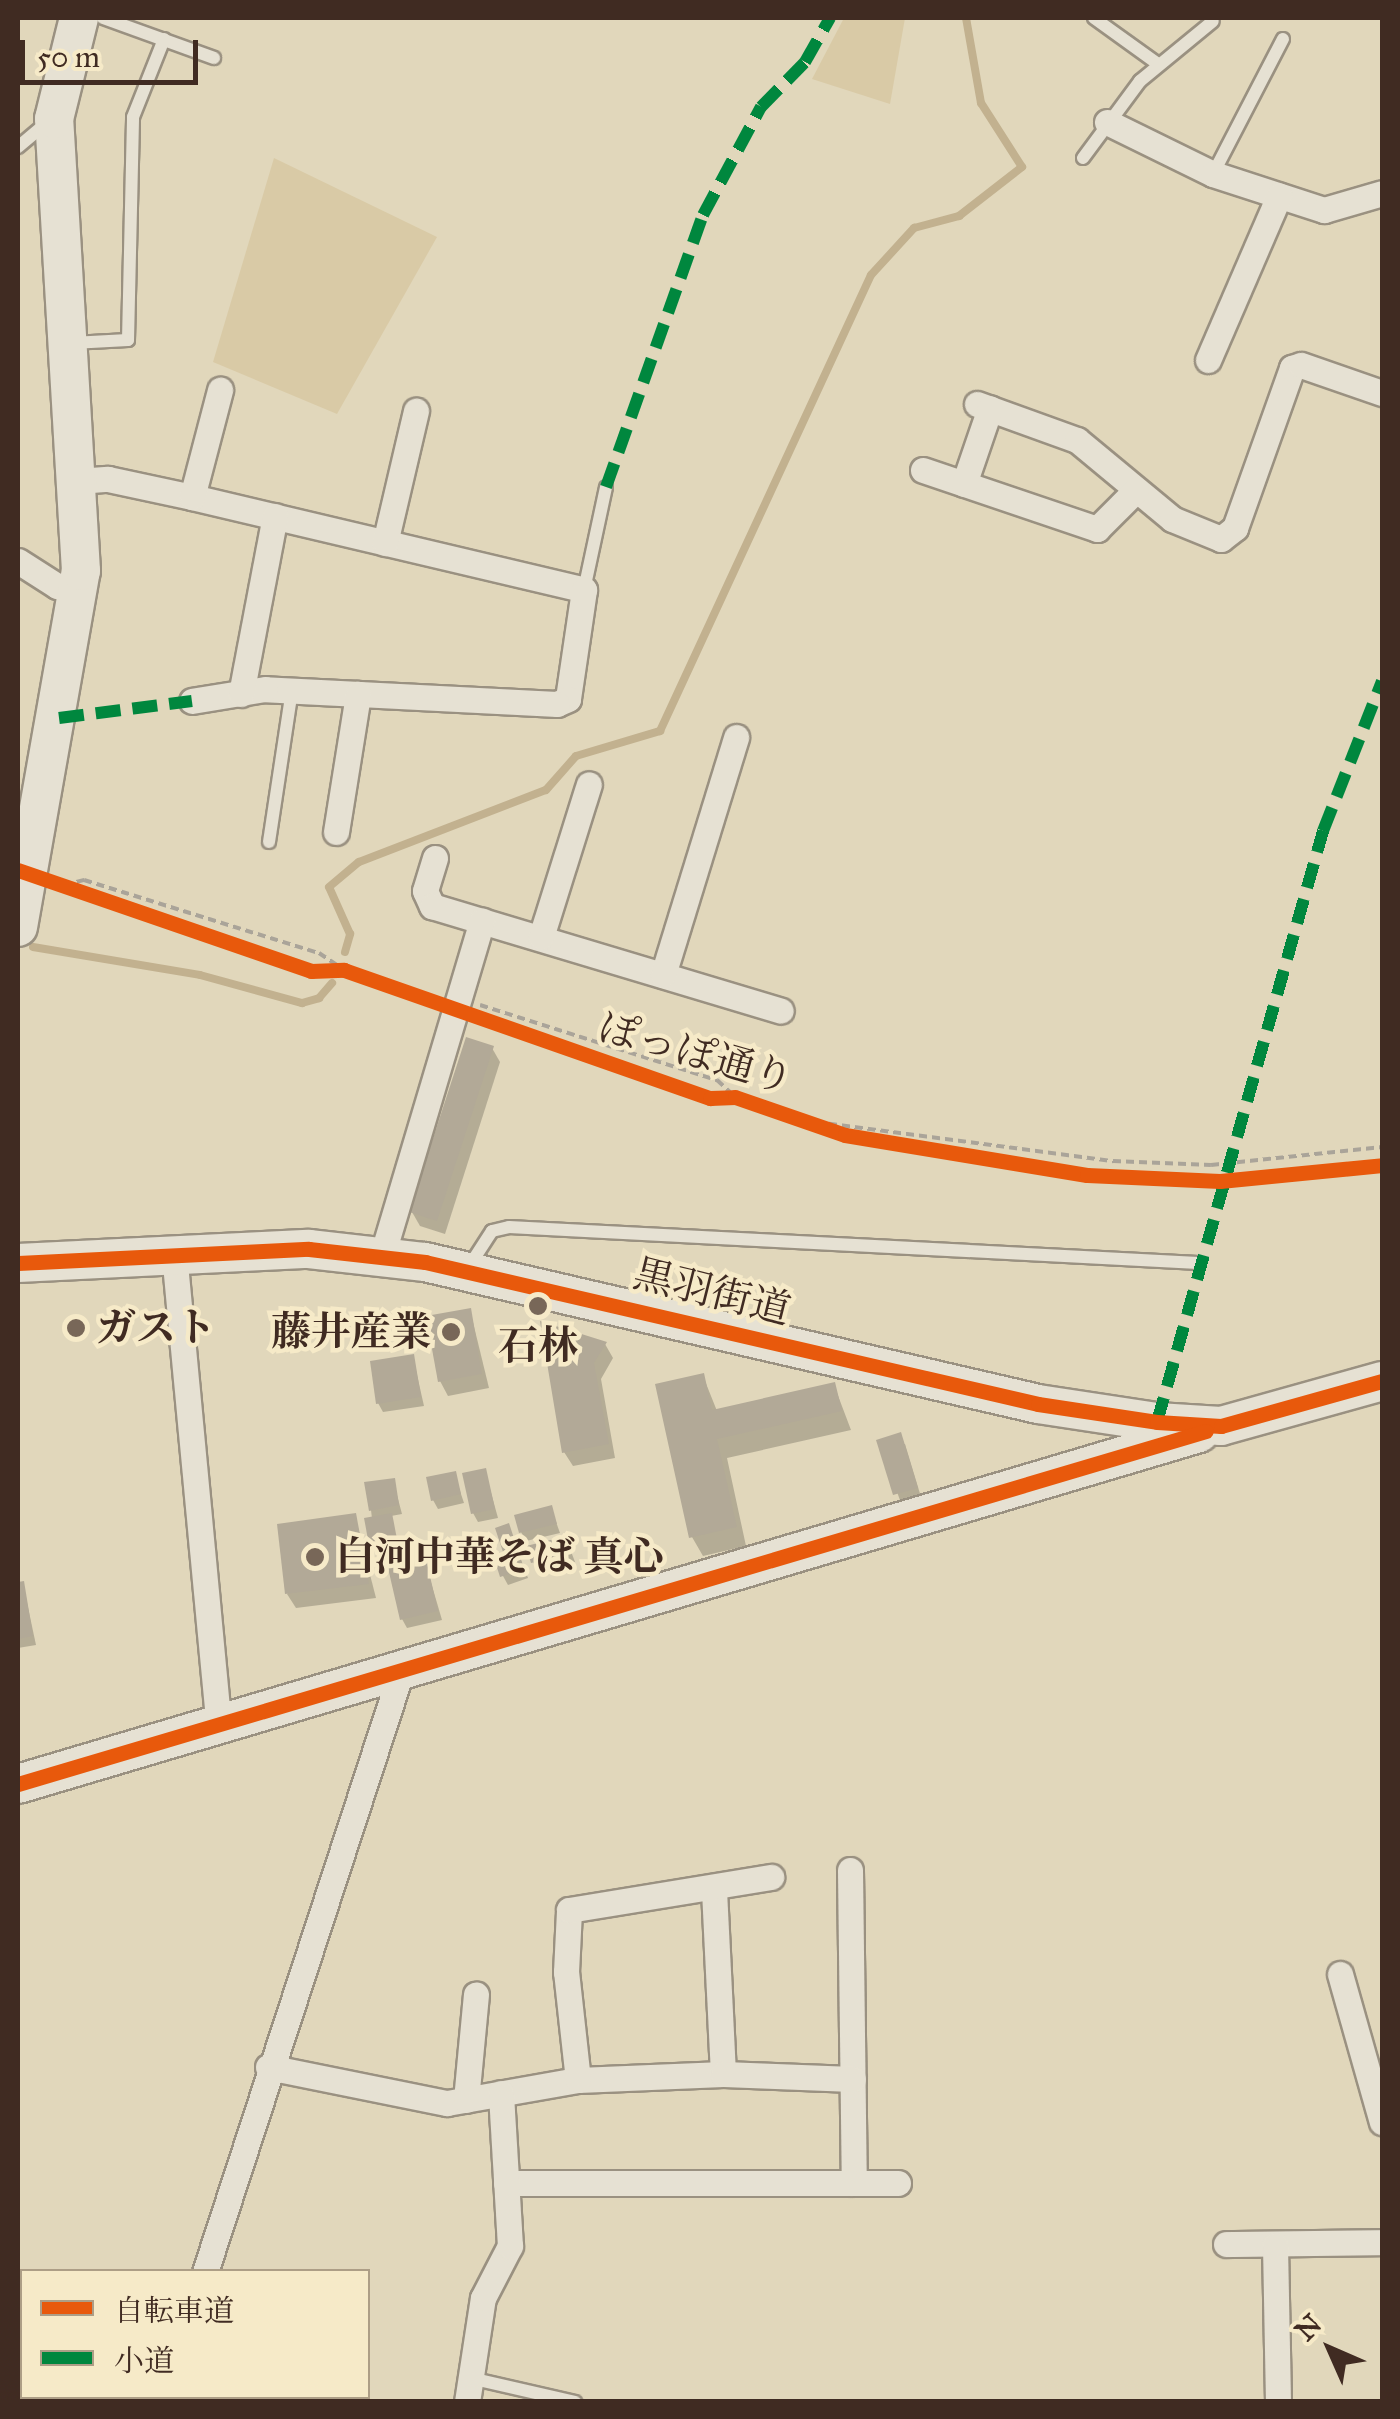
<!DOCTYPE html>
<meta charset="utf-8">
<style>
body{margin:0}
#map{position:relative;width:1400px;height:2419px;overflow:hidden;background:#e1d7bb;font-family:"IM FELL Great Primer","Noto Serif JP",serif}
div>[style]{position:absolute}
.green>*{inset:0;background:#d9caa6}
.shadow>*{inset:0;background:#0003}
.stream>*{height:8px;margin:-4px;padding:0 4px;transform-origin:4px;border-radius:4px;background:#c2b18f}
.building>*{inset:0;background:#b2a997}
.path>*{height:4px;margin-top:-2px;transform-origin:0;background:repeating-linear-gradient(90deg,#aaa499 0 8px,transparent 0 13px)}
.roads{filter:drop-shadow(2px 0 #9a9181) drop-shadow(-2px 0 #9a9181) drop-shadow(0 2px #9a9181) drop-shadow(0 -2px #9a9181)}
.lane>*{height:12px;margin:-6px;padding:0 6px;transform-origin:6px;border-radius:6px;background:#e6e1d3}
.street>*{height:25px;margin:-12.5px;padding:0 12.5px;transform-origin:12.5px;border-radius:12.5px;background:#e6e1d3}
.secondary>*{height:38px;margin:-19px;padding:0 19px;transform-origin:19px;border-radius:19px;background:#e6e1d3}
.quiet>*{height:12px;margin-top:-6px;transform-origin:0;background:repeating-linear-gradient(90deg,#00873e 0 25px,transparent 0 37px)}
.cycleway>*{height:15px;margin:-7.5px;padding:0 7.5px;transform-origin:7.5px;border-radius:7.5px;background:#e8590c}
.dots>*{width:28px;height:28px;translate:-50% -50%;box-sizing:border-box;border:5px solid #f6eac8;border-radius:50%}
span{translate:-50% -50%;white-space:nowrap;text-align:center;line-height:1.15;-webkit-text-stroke:9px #f6eac8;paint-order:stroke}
.street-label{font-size:40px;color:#402b22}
.poi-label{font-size:40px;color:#402b22;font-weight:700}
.left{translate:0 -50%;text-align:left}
.right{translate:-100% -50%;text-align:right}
.frame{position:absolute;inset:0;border:20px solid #402b22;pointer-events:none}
.legend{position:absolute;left:20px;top:2269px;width:350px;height:130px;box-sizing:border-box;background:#f6eac8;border:2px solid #ad9e86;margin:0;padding:12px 18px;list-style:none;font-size:30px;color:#402b22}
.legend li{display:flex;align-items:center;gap:20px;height:50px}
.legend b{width:50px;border:2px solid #ad9e86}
.north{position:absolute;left:1280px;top:2299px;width:100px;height:100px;-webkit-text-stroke:8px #f6eac8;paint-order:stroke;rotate:315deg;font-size:28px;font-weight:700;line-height:40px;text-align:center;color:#402b22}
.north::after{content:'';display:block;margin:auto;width:35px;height:45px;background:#402b22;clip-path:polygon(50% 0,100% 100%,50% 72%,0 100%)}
.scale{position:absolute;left:20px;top:40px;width:178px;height:45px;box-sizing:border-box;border:5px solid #402b22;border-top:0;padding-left:12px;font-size:30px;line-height:35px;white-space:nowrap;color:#402b22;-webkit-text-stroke:8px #f6eac8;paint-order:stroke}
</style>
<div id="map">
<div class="green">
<div style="clip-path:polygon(844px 18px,905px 18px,890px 104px,812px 79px)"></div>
<div style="clip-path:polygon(274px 158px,437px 237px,337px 414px,213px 362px)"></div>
</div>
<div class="shadow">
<div style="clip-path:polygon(492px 1048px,500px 1062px,445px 1234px,420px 1226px,412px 1212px)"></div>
<div style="clip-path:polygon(470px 1310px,489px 1388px,448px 1396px,440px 1381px)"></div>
<div style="clip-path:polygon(543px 1324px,605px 1344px,613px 1358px,601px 1379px,615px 1458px,573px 1466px,564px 1452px)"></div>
<div style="clip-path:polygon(413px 1357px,424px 1406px,383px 1412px,378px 1403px)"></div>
<div style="clip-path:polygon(703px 1376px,717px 1411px,834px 1385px,851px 1430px,727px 1458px,746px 1546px,703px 1556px,692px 1537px)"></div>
<div style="clip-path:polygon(879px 1442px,905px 1444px,921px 1497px,901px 1503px)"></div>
<div style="clip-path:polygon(485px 1471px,498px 1518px,478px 1522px,473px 1513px)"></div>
<div style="clip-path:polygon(454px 1473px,464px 1503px,438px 1509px,433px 1500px)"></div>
<div style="clip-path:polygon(393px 1480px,402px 1514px,391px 1516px,397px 1549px,376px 1553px,371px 1510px)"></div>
<div style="clip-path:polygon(551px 1508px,560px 1533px,526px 1541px,521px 1532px)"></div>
<div style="clip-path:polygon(355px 1516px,376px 1598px,296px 1608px,287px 1594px)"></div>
<div style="clip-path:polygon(508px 1526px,528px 1578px,508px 1585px,503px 1576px)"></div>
<div style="clip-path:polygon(566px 1538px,575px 1562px,538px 1571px,533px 1562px)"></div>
<div style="clip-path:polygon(425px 1562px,442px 1620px,407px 1628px,402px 1619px)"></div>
<div style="clip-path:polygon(23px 1584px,36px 1645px,18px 1648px,18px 1585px)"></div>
</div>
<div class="stream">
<div style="left:33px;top:947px;width:169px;rotate:9.5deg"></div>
<div style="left:200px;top:975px;width:106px;rotate:15.4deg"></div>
<div style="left:302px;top:1003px;width:18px;rotate:-16deg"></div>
<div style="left:319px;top:998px;width:20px;rotate:-49deg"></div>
<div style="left:345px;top:952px;width:19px;rotate:-74deg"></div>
<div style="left:350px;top:934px;width:51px;rotate:-114.1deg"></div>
<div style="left:329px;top:887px;width:39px;rotate:-40deg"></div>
<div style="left:359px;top:862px;width:200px;rotate:-21.1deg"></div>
<div style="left:546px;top:790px;width:45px;rotate:-48.6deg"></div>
<div style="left:576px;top:756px;width:88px;rotate:-16.6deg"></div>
<div style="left:660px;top:731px;width:502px;rotate:-65.17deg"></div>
<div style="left:871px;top:275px;width:64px;rotate:-47.5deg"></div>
<div style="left:914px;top:228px;width:47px;rotate:-14.9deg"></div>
<div style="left:959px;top:216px;width:80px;rotate:-37.9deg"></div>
<div style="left:1022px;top:167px;width:76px;rotate:-122.6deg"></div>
<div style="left:981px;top:103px;width:86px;rotate:-100deg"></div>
</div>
<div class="building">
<div style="clip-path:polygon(466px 1037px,494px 1046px,437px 1221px,409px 1212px)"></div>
<div style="clip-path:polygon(471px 1308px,482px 1374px,438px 1382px,426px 1316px)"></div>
<div style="clip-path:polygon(540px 1321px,607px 1342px,594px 1363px,609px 1444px,562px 1453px)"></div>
<div style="clip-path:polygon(414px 1354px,421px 1397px,376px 1404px,370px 1361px)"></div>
<div style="clip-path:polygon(704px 1373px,712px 1410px,835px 1382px,842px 1411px,717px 1439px,737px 1527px,689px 1538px,655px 1384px)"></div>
<div style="clip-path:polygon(901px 1432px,918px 1488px,893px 1495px,876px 1440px)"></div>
<div style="clip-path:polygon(486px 1468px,495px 1509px,471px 1514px,462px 1473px)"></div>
<div style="clip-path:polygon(456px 1471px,461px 1494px,431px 1501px,426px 1477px)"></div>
<div style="clip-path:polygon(395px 1478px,399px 1505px,369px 1511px,364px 1482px)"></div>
<div style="clip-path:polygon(552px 1505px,557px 1524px,519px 1533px,514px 1515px)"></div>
<div style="clip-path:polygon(356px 1513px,369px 1584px,285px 1594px,277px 1524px)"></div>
<div style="clip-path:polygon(392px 1513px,397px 1539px,369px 1545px,364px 1518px)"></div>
<div style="clip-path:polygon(509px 1523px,524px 1569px,500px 1577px,495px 1561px,505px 1558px,495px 1528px)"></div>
<div style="clip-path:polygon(567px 1536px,571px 1553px,531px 1563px,526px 1546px)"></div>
<div style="clip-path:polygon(426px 1559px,438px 1611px,400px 1620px,388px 1568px)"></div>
<div style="clip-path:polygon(24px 1581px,33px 1636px,18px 1639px,18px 1582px)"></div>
</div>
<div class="path">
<div style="left:64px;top:885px;width:21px;rotate:-14deg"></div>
<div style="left:84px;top:880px;width:246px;rotate:17.3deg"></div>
<div style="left:319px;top:953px;width:30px;rotate:34deg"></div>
<div style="left:480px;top:1005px;width:249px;rotate:17.6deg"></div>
<div style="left:717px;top:1080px;width:25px;rotate:43deg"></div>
<div style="left:816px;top:1122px;width:300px;rotate:7.5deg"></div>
<div style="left:1113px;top:1161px;width:98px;rotate:2.3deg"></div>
<div style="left:1211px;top:1165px;width:172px;rotate:-6deg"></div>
</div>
<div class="roads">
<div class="lane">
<div style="left:103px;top:18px;width:118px;rotate:19.8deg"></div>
<div style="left:1094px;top:18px;width:79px;rotate:35.7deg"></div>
<div style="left:18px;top:147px;width:38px;rotate:-40deg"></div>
<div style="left:1083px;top:158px;width:96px;rotate:-53.5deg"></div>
<div style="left:1140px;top:81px;width:94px;rotate:-39.4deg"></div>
<div style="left:1213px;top:174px;width:152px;rotate:-62.6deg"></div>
<div style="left:72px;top:343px;width:56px;rotate:-3.1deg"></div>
<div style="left:128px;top:340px;width:223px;rotate:-88.7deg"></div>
<div style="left:133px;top:117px;width:84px;rotate:-68.3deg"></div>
<div style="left:584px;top:590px;width:105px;rotate:-77.9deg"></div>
<div style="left:269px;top:842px;width:154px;rotate:-81.4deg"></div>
<div style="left:468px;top:1268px;width:44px;rotate:-57deg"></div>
<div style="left:492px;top:1231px;width:17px;rotate:-13deg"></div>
<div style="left:509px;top:1227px;width:690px;rotate:2.99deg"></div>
<div style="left:470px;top:2378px;width:108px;rotate:12.9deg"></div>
</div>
<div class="street">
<div style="left:1107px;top:122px;width:118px;rotate:26.1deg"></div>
<div style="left:1213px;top:174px;width:117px;rotate:18deg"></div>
<div style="left:1324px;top:210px;width:60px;rotate:-16.3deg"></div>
<div style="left:1208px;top:360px;width:179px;rotate:-66.6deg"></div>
<div style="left:977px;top:404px;width:106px;rotate:19.8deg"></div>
<div style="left:1077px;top:440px;width:124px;rotate:39.7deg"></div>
<div style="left:1172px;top:519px;width:53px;rotate:22.2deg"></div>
<div style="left:1221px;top:539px;width:18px;rotate:-38deg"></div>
<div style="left:1235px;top:528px;width:170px;rotate:-70.4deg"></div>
<div style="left:1292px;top:368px;width:9px;rotate:-18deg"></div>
<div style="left:1301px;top:365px;width:86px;rotate:19.1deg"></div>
<div style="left:923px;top:470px;width:184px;rotate:18.7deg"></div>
<div style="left:1097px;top:529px;width:55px;rotate:-45deg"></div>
<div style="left:77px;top:481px;width:31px;rotate:-4deg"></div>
<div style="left:108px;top:479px;width:86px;rotate:12.1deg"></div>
<div style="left:192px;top:497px;width:403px;rotate:13.3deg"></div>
<div style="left:584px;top:590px;width:110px;rotate:98.4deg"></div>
<div style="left:568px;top:699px;width:12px;rotate:156deg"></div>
<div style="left:557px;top:704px;width:292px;rotate:-177.1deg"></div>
<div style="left:265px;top:689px;width:74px;rotate:170.7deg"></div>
<div style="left:964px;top:484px;width:80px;rotate:-71.1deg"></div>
<div style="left:192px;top:497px;width:111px;rotate:-75.3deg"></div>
<div style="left:385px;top:543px;width:136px;rotate:-76.8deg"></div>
<div style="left:18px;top:561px;width:46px;rotate:32.7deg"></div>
<div style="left:57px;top:586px;width:22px;rotate:8deg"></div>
<div style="left:241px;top:694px;width:181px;rotate:-79.2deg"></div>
<div style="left:336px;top:832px;width:140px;rotate:-80.9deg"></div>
<div style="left:435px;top:858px;width:34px;rotate:107deg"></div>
<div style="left:425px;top:891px;width:17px;rotate:65deg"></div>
<div style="left:432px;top:906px;width:364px;rotate:16.7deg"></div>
<div style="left:541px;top:937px;width:160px;rotate:-72.6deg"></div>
<div style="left:663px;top:975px;width:249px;rotate:-72.9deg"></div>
<div style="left:174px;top:1253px;width:476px;rotate:84.6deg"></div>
<div style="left:382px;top:1256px;width:350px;rotate:-73.4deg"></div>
<div style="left:850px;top:1870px;width:313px;rotate:89.3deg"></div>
<div style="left:1340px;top:1974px;width:154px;rotate:74.2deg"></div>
<div style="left:268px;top:2067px;width:183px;rotate:11.4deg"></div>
<div style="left:447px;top:2103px;width:133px;rotate:-10deg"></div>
<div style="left:578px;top:2080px;width:145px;rotate:-2.4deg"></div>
<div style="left:723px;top:2074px;width:185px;rotate:-92.8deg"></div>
<div style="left:723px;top:2074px;width:130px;rotate:2.2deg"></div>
<div style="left:578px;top:2080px;width:109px;rotate:-96.3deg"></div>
<div style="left:566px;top:1972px;width:62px;rotate:-87.2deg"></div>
<div style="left:569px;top:1910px;width:205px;rotate:-9.3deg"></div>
<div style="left:466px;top:2100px;width:106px;rotate:-84.6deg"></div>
<div style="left:506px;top:2183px;width:392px"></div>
<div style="left:1226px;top:2244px;width:156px;rotate:-0.7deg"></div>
<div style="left:1275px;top:2245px;width:157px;rotate:88.9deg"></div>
<div style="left:205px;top:2272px;width:634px;rotate:-71.91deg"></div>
<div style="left:164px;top:2402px;width:6px;rotate:-72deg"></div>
<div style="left:467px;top:2402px;width:105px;rotate:-81.3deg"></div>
<div style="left:483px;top:2298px;width:59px;rotate:-62.6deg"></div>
<div style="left:510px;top:2246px;width:153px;rotate:-93.4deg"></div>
</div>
<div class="secondary">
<div style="left:18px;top:927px;width:362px;rotate:-80deg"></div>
<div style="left:81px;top:571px;width:453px;rotate:-93.4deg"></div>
<div style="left:54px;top:119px;width:104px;rotate:-76.1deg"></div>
<div style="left:18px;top:1263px;width:291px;rotate:-2.8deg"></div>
<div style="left:309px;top:1249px;width:117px;rotate:6.4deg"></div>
<div style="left:425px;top:1262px;width:629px;rotate:13.04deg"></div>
<div style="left:1038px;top:1404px;width:120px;rotate:8.6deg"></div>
<div style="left:1157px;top:1422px;width:64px;rotate:3.6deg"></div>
<div style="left:1221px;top:1426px;width:167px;rotate:-15.6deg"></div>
<div style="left:18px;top:1784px;width:1232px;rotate:-16.55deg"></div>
</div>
</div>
<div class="quiet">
<div style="left:606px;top:487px;width:289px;rotate:-70.4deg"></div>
<div style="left:703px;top:215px;width:123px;rotate:-61.8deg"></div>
<div style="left:761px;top:107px;width:63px;rotate:-45.6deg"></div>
<div style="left:805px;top:62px;width:51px;rotate:-60.4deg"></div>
<div style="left:59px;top:718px;width:134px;rotate:-7.3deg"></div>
<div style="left:1157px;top:1422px;width:614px;rotate:-74.31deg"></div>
<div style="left:1323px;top:831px;width:161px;rotate:-68.5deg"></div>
</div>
<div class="cycleway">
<div style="left:18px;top:870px;width:310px;rotate:19deg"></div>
<div style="left:311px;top:971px;width:33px;rotate:-2deg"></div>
<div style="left:344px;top:970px;width:388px;rotate:19.3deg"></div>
<div style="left:710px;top:1098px;width:25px;rotate:-2deg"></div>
<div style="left:735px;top:1097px;width:116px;rotate:19.1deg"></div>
<div style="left:845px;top:1135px;width:245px;rotate:9.4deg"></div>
<div style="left:1087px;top:1175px;width:133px;rotate:2.6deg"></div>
<div style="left:1220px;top:1181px;width:163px;rotate:-5.6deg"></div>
<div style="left:18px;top:1263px;width:291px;rotate:-2.8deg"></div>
<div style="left:309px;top:1249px;width:117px;rotate:6.4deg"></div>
<div style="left:425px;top:1262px;width:629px;rotate:13.04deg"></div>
<div style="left:1038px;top:1404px;width:120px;rotate:8.6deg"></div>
<div style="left:1157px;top:1422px;width:64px;rotate:3.6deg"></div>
<div style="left:1221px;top:1426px;width:167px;rotate:-15.6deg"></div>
<div style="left:18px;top:1784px;width:1239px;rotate:-16.55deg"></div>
</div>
<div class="dots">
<div style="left:538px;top:1306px;background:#786758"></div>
<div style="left:76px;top:1328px;background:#786758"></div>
<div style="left:451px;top:1332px;background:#786758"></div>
<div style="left:315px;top:1557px;background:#786758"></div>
</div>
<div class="street-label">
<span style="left:696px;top:1053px;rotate:16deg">ぽっぽ通り</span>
<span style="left:712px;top:1292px;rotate:14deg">黒羽街道</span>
</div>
<div class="poi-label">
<span class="left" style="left:96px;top:1328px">ガスト</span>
<span class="right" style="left:431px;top:1332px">藤井産業</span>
<span style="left:538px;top:1346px">石林</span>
<span class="left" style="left:335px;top:1557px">白河中華そば 真心</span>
</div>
<div class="frame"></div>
<ul class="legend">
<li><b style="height:12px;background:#e8590c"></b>自転車道</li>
<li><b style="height:12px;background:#00873e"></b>小道</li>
</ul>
<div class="north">N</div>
<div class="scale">50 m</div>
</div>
